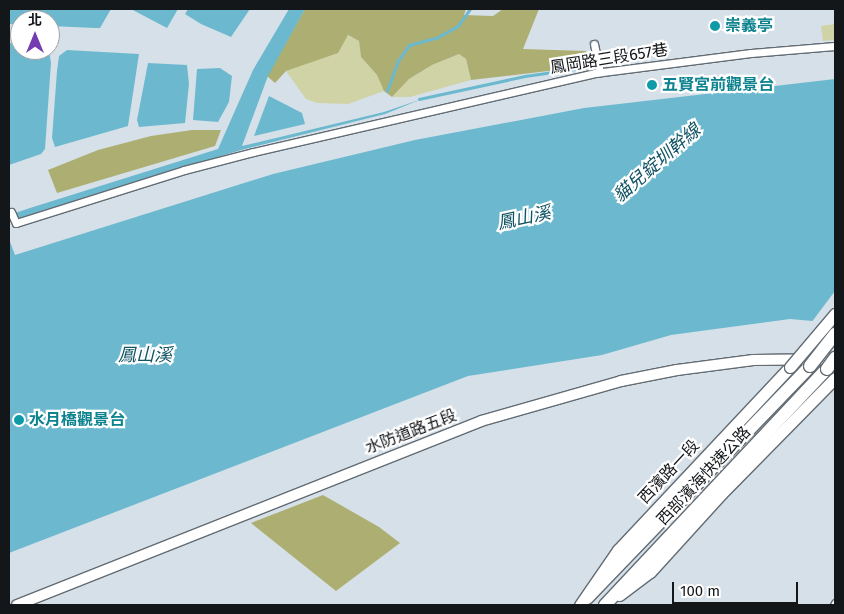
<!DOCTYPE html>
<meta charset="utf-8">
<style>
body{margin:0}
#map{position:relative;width:844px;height:614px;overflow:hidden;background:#d6e0e8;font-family:"Fira Sans","Noto Sans TC",sans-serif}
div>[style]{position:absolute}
.green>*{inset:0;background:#d0d3a6}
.forest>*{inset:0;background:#acaf71}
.water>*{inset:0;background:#6cb9cf}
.pier>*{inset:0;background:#d6e0e8}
.stream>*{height:2.5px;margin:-1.25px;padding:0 1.25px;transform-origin:1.25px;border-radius:1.25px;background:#6cb9cf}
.roads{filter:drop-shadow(1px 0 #636c73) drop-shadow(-1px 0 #636c73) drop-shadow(0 1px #636c73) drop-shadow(0 -1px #636c73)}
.street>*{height:7px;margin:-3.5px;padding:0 3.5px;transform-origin:3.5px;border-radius:3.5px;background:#fff}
.secondary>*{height:10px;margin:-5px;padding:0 5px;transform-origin:5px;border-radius:5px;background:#fff}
.primary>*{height:11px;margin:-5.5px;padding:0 5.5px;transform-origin:5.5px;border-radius:5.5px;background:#fff}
.highway>*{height:12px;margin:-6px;padding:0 6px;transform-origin:6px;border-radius:6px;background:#fff}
.bridges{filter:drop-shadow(1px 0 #636c73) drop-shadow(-1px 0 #636c73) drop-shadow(0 1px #636c73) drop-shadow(0 -1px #636c73)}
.primary-bridge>*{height:11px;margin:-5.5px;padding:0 5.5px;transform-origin:5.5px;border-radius:5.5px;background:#fff}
.highway-bridge>*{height:12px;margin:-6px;padding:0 6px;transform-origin:6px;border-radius:6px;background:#fff}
.dots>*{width:14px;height:14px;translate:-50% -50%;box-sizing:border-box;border:2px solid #fff;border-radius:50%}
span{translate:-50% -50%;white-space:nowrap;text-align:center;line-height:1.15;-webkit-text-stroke:4.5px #fff;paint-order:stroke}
.culture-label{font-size:16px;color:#0d838f;font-weight:700}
.left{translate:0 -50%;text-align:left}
.street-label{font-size:16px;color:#14171a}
.water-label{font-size:18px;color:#105363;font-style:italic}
.frame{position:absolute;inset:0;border:10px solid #14171a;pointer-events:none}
.north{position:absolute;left:10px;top:10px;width:50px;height:50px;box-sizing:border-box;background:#fff;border:1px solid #a1a2a3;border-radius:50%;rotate:0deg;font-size:14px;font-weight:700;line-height:20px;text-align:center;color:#14171a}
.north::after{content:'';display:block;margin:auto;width:18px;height:22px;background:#753cb2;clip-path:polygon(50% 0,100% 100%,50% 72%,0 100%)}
.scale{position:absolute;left:672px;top:582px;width:126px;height:22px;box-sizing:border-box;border:2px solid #14171a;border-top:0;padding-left:6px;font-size:15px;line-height:18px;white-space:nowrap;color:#14171a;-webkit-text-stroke:4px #fff;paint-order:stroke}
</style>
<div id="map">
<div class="green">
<div style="clip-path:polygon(835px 24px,835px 40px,823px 41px,821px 26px)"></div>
<div style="clip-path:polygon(347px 35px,359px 41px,361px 57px,377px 75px,384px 91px,348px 104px,317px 103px,306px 99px,286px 71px,319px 59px)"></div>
<div style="clip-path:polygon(459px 54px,466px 59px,471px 80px,410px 97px,392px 97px,409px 79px,432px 65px)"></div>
</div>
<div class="forest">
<div style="clip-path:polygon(305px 9px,466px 9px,464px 15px,493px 16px,503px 9px,539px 9px,523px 49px,586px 51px,590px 66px,471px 80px,466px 59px,459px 54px,432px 65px,409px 79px,392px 97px,384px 91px,377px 75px,361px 57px,359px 41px,348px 35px,338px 53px,286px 71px,275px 83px,267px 76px)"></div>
<div style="clip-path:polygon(192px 130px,221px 130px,215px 146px,57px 193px,48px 170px,98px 150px,151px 136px)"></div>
<div style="clip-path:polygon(323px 495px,379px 527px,400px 543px,336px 591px,251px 523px)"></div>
</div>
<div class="water">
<div style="clip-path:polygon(9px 9px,111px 9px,100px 28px,95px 28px,50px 26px,50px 20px,20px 20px,20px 25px,9px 24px)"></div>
<div style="clip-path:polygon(131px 9px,178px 9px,167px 28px)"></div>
<div style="clip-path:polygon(188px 9px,250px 9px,231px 37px,201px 24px,185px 14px)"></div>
<div style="clip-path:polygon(289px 9px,305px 9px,268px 76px,242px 146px,384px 112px,422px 99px,385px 114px,241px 150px,9px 222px,9px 215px,30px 208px,218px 149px,253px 70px)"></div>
<div style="clip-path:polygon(9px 43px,20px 44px,20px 50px,49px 50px,51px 63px,45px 149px,41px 154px,9px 165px)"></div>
<div style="clip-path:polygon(67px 50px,139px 54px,128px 126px,55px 147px,52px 138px,57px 71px,59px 56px)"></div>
<div style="clip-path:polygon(148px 63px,187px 65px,189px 84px,185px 123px,139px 127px,137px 120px)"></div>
<div style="clip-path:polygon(220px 68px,232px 76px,229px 102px,218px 122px,193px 120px,197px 69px)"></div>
<div style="clip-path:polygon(835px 79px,835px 323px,790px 319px,671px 335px,602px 355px,468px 376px,9px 553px,9px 239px,15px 255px,273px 174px,415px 140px,584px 108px)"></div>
<div style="clip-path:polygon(269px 96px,302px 113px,305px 124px,254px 136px)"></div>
</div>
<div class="pier">
<div style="clip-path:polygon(835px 291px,835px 326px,811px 323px)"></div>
</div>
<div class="stream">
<div style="left:387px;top:91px;width:32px;rotate:-70deg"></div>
<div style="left:398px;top:61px;width:19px;rotate:-55deg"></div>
<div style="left:409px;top:45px;width:30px;rotate:-15deg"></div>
<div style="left:438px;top:37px;width:23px;rotate:-29deg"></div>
<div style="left:458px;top:26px;width:21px;rotate:-55deg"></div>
<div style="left:419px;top:99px;width:108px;rotate:-12.2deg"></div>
<div style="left:525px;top:76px;width:85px;rotate:-8.1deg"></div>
</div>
<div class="roads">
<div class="street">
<div style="left:594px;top:44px;width:29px;rotate:78deg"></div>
<div style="left:11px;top:212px;width:12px;rotate:66deg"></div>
<div style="left:16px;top:223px;width:176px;rotate:-17.5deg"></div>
<div style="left:184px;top:170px;width:71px;rotate:-14.6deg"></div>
<div style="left:253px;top:152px;width:351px;rotate:-13deg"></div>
<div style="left:595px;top:73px;width:157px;rotate:-7.3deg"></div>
<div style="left:751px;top:53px;width:84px;rotate:-4.8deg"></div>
<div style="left:834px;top:605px;width:2px;rotate:-63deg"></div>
</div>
<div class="secondary">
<div style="left:17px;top:605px;width:499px;rotate:-21.6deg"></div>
<div style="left:481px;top:421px;width:146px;rotate:-15.9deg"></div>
<div style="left:621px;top:381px;width:57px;rotate:-11.1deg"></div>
<div style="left:677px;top:370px;width:77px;rotate:-7.5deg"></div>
<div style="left:753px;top:360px;width:82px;rotate:-0.7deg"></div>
</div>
<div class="primary">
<div style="left:619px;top:595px;width:39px;rotate:-37deg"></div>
<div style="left:650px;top:572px;width:107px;rotate:-47.7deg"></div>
<div style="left:722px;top:493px;width:161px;rotate:-45.5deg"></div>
<div style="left:580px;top:605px;width:67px;rotate:-55.4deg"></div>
<div style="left:618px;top:550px;width:251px;rotate:-46.8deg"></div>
</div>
<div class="highway">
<div style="left:587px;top:598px;width:322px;rotate:-46.1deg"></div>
<div style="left:605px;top:605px;width:324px;rotate:-46.8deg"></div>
</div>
</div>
<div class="bridges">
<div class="primary-bridge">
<div style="left:790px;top:367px;width:70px;rotate:-49.7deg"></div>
</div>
<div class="highway-bridge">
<div style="left:810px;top:366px;width:41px;rotate:-52deg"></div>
<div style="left:827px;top:369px;width:14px;rotate:-54deg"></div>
</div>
</div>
<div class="dots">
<div style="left:715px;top:26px;background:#0f9aa8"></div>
<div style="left:652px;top:85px;background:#0f9aa8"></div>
<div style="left:19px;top:420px;background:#0f9aa8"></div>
</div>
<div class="culture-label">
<span class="left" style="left:725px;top:26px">崇義亭</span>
<span class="left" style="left:662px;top:85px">五賢宮前觀景台</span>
<span class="left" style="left:29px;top:420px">水月橋觀景台</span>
</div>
<div class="street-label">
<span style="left:609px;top:59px;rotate:-9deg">鳳岡路三段657巷</span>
<span style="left:411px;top:432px;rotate:-21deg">水防道路五段</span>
<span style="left:669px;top:472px;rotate:-47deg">西濱路一段</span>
<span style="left:704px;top:476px;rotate:-47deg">西部濱海快速公路</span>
</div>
<div class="water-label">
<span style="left:657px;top:163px;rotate:-41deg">貓兒錠圳幹線</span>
<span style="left:524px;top:218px;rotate:-12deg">鳳山溪</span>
<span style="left:145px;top:355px">鳳山溪</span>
</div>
<div class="frame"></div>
<div class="north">北</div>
<div class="scale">100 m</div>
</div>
